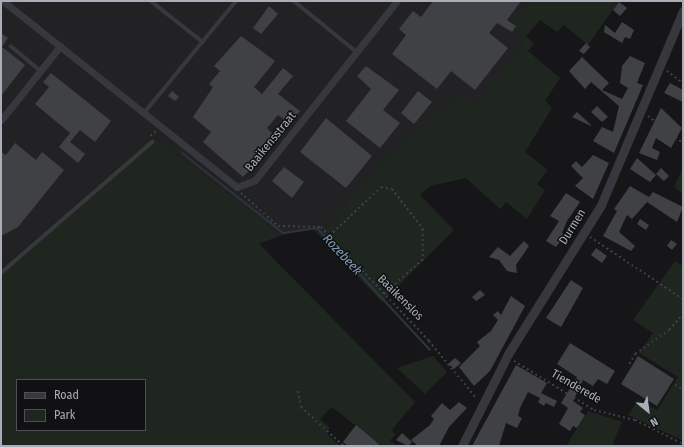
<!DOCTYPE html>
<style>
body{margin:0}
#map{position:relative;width:684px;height:447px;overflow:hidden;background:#161618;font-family:"Fira Sans Condensed",sans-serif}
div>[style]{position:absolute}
.built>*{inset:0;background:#222225}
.green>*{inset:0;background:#1e261f}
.stream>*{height:2px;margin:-1px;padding:0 1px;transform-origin:1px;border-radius:1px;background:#2c353c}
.building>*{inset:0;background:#404145}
.path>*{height:1.5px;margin-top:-0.75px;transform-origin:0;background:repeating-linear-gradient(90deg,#3d3f44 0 2px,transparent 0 5px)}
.service>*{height:3.5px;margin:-1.75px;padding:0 1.75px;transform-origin:1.75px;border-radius:1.75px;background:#37383d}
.minor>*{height:7px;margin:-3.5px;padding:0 3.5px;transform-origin:3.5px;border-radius:3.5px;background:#37383d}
.tertiary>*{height:9px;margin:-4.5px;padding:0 4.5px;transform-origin:4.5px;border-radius:4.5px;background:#37383d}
span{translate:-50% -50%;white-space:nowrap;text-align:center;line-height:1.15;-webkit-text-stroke:3px #111113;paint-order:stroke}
.street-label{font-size:12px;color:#a8adb8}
.water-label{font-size:13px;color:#7f9bb3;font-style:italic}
.frame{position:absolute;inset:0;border:2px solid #a8adb8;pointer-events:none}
.legend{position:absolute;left:16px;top:379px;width:130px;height:52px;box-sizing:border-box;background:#111113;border:1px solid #4d4f55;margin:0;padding:5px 7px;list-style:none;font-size:12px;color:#a8adb8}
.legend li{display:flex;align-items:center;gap:8px;height:20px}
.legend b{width:20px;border:1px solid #4d4f55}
.north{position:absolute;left:628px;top:391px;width:40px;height:40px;-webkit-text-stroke:3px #111113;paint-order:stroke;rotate:151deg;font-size:11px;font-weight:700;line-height:16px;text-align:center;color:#a8adb8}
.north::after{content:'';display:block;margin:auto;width:14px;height:18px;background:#a8adb8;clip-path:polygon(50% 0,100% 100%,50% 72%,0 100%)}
</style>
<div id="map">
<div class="built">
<div style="clip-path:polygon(1px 1px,528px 1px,507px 29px,524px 42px,476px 106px,462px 94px,438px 113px,385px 158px,319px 235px,312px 229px,282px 235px,153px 136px,1px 269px)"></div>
</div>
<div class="green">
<div style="clip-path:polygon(528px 1px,619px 1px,588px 45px,564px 25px,557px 32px,540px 20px,526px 36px,534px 44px,528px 51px,560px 78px,545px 101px,552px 108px,525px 152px,548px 170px,537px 184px,545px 190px,527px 219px,506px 202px,500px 209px,466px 178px,430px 186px,420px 195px,454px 230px,382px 302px,319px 235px,385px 158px,438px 113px,462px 94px,476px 105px,524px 42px,507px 29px)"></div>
<div style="clip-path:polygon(evenodd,153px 136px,282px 235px,259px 244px,415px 402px,392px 430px,396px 435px,390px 440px,396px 446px,382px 446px,332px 407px,320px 419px,330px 428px,326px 433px,340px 446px,1px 446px,1px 269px,153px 136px,17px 380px,145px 380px,145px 430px,17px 430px,17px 380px)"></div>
<div style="clip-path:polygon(683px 168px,683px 194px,674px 187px)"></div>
<div style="clip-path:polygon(675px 261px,683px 266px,682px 440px,628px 415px,638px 400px,657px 410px,678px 377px,639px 353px,653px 333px,633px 320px)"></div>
<div style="clip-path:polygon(433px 356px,447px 372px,425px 394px,397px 368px)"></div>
<div style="clip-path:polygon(588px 411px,622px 422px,612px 446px,566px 446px)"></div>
</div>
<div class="stream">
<div style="left:182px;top:153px;width:129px;rotate:38.4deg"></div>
<div style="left:283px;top:233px;width:34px;rotate:-8deg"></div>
<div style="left:317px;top:228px;width:166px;rotate:47.2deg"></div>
</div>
<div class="building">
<div style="clip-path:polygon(433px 1px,521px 1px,507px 20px,516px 26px,512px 32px,497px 23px,489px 33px,508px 48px,475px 90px,451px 71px,437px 89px,392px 54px,406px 35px,399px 29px,413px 11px,421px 17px)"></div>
<div style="clip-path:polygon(619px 2px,627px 8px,620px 16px,613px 10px)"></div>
<div style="clip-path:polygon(269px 6px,278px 14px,261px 34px,253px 28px)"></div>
<div style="clip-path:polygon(622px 22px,634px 30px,630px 39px,625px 37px,622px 43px,604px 32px,605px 25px,615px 33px)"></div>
<div style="clip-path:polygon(1px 33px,8px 38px,2px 47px,25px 65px,1px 96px)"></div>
<div style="clip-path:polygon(241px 36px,275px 61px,254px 87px,262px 94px,283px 68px,293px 76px,278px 94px,300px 111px,290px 124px,278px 115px,267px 128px,278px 140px,243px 177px,203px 142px,211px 132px,193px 117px,213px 87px,209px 84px,220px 71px,214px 66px)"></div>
<div style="clip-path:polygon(586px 43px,590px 47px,584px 54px,579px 51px)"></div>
<div style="clip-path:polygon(630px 56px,645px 63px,637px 83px,643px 85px,614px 153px,593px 141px,602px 127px,613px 132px,619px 106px,591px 82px,585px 89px,569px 71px,582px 57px,609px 83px,602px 90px,622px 99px,628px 88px,620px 83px,622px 66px)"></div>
<div style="clip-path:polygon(366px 66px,399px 90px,383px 110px,400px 123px,380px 148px,346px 121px,371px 89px,357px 76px)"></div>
<div style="clip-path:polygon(51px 73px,111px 121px,95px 142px,80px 130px,70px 142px,85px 154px,78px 163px,59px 147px,70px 133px,35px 104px,49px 87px,43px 82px)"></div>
<div style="clip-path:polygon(670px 83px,683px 90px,683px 102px,664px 93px)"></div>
<div style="clip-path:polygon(172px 91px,179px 97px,175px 101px,168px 96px)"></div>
<div style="clip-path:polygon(418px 91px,432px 102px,414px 124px,401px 113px)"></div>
<div style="clip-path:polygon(597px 106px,608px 117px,602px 122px,591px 112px)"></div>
<div style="clip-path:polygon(661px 108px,682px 128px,671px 148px,656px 138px,652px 148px,660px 152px,657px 160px,639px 153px)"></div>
<div style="clip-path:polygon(577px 112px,591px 125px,591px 126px,572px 117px)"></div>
<div style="clip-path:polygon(326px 118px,372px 156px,346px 188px,300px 152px)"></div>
<div style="clip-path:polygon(15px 143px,36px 160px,42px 152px,64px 170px,18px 227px,1px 236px,1px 152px,6px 155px)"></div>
<div style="clip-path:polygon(593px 155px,609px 163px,593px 199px,575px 186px,583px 178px,571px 166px,576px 161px,582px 167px)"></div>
<div style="clip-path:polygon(637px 158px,656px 175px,650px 182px,630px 169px)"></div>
<div style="clip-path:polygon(284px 167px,304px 182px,292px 198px,272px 181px)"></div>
<div style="clip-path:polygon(661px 168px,669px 176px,664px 181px,656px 174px)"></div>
<div style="clip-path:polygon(630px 186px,649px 197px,653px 192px,683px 207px,677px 222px,647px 202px,632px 219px,627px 215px,619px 232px,635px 246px,631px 251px,603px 236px,617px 211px,614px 209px)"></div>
<div style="clip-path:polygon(566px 193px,580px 202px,567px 221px,562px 233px,565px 235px,556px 247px,546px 241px,559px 221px,550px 216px)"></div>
<div style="clip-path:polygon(640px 219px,649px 225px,646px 230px,637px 224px)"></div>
<div style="clip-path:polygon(671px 240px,677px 244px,672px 250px,667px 246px)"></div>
<div style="clip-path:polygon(524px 241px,529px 246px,516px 265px,517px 273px,507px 271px,499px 260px,489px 257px,498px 247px,510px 256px)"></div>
<div style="clip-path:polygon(596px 248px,607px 256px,602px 263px,591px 255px)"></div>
<div style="clip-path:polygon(571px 280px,583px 288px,561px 327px,546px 318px)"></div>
<div style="clip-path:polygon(480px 290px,485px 295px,476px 301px,472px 297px)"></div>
<div style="clip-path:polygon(511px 296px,525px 306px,490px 371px,474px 386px,459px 367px,480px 346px,477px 342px,491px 331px,498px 320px,493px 315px,498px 311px,501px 315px)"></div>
<div style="clip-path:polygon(570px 343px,615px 371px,607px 384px,598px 379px,593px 386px,583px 380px,573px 401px,583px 408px,580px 412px,585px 415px,577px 428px,573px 426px,570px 431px,559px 424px,568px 408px,561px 403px,577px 377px,557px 364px)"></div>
<div style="clip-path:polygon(638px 356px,674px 379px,657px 406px,621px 384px)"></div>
<div style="clip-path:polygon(455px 358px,461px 363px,454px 369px,448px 364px)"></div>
<div style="clip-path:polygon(516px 365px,547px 383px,541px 393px,557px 401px,554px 407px,546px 403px,544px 406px,538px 402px,540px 398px,528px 392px,520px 408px,518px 416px,522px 418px,517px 428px,506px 423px,499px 446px,472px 446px)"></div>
<div style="clip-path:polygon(459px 402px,467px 408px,449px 427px,439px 446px,418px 446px,411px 440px,430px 425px,434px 419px,431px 416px,442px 403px,450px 410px)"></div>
<div style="clip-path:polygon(356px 425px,373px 439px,381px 446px,348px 446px,343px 442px)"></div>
<div style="clip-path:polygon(402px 433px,412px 442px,408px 446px,396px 440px)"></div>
</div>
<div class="path">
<div style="left:667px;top:71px;width:20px;rotate:37deg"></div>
<div style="left:648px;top:116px;width:44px;rotate:37.6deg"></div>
<div style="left:150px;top:136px;width:8px;rotate:-40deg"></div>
<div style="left:241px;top:193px;width:50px;rotate:41.7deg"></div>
<div style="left:278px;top:226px;width:43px;rotate:1.3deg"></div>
<div style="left:321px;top:227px;width:157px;rotate:46.5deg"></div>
<div style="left:429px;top:341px;width:75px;rotate:50.4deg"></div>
<div style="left:329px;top:236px;width:71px;rotate:-43.3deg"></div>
<div style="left:381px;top:187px;width:11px;rotate:10deg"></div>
<div style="left:392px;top:189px;width:51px;rotate:52.2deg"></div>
<div style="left:423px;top:229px;width:31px;rotate:90deg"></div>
<div style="left:423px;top:260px;width:53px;rotate:138.8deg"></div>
<div style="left:590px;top:237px;width:112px;rotate:33.7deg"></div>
<div style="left:514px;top:361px;width:94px;rotate:31.5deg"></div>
<div style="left:594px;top:410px;width:42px;rotate:13.7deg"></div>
<div style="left:635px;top:420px;width:54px;rotate:26.6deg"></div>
<div style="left:629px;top:364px;width:12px;rotate:-59deg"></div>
<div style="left:635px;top:354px;width:42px;rotate:-35.2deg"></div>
<div style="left:669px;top:330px;width:21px;rotate:-49deg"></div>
<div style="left:675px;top:385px;width:9px;rotate:27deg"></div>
<div style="left:298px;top:391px;width:16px;rotate:79deg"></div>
<div style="left:301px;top:407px;width:58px;rotate:42.2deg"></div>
</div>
<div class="service">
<div style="left:151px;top:1px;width:66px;rotate:38.3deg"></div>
<div style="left:294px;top:1px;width:81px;rotate:39deg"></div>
<div style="left:11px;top:46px;width:38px;rotate:40deg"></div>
<div style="left:144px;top:113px;width:145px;rotate:-50.6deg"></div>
<div style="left:1px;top:273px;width:200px;rotate:-40.9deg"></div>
</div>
<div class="minor">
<div style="left:3px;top:1px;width:299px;rotate:38.5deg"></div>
<div style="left:237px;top:187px;width:19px;rotate:-21deg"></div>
<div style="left:255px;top:180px;width:228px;rotate:-51.6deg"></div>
<div style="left:1px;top:120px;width:95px;rotate:-51.4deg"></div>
</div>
<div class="tertiary">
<div style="left:462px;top:446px;width:103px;rotate:-63.4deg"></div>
<div style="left:508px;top:354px;width:176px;rotate:-58deg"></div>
<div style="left:601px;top:205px;width:211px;rotate:-67.1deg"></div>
</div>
<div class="street-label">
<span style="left:271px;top:142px;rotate:-51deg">Baaikensstraat</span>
<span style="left:573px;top:227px;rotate:-58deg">Durmen</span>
<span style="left:400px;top:298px;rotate:45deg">Baaikenslos</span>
<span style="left:576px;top:387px;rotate:30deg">Tienderede</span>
</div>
<div class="water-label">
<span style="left:342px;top:255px;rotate:47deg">Rozebeek</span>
</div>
<div class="frame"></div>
<ul class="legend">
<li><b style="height:5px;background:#37383d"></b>Road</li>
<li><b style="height:11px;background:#1e261f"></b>Park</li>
</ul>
<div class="north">N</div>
</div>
